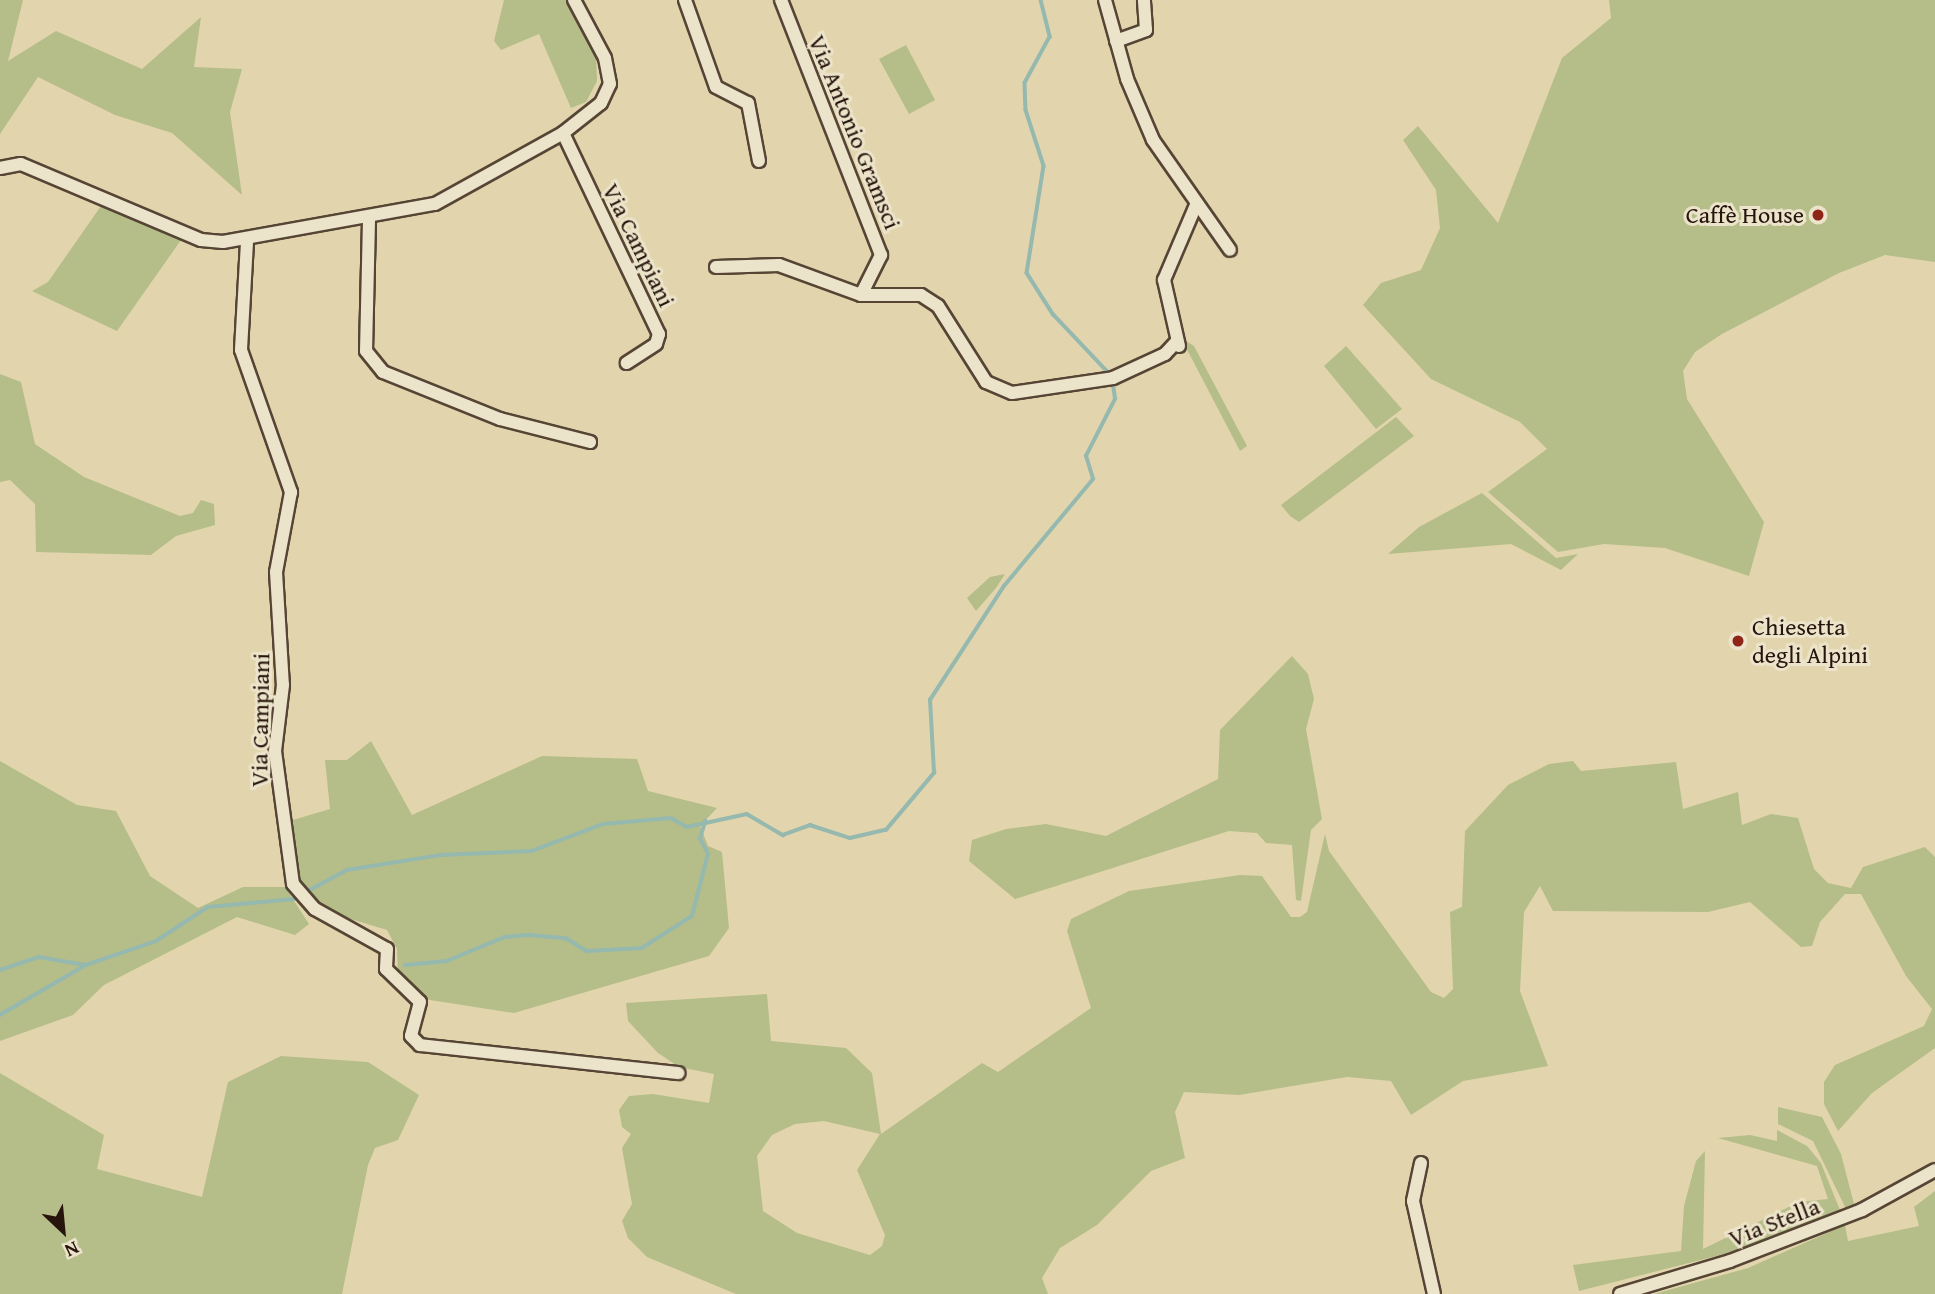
<!DOCTYPE html>
<meta charset="utf-8">
<style>
body{margin:0}
#map{position:relative;width:1935px;height:1294px;overflow:hidden;background:#e2d5ad;font-family:"Gentium Book Plus",serif}
div>[style]{position:absolute}
.green>*{inset:0;background:#b5bd89}
.stream>*{height:3.5px;margin:-1.75px;padding:0 1.75px;transform-origin:1.75px;border-radius:1.75px;background:#95b8af}
.roads{filter:drop-shadow(2px 0 #564535) drop-shadow(-2px 0 #564535) drop-shadow(0 2px #564535) drop-shadow(0 -2px #564535)}
.minor>*{height:12px;margin:-6px;padding:0 6px;transform-origin:6px;border-radius:6px;background:#ece4ca}
.dots>*{width:19px;height:19px;translate:-50% -50%;box-sizing:border-box;border:4px solid #ece4ca;border-radius:50%}
span{translate:-50% -50%;white-space:nowrap;text-align:center;line-height:1.15;-webkit-text-stroke:6px #ece4ca;paint-order:stroke}
.street-label{font-size:24px;color:#27150d}
.poi-label{font-size:24px;color:#27150d}
.right{translate:-100% -50%;text-align:right}
.left{translate:0 -50%;text-align:left}
.north{position:absolute;left:28px;top:1196px;width:70px;height:70px;-webkit-text-stroke:5px #ece4ca;paint-order:stroke;rotate:154deg;font-size:19px;font-weight:700;line-height:28px;text-align:center;color:#27150d}
.north::after{content:'';display:block;margin:auto;width:24px;height:32px;background:#27150d;clip-path:polygon(50% 0,100% 100%,50% 72%,0 100%)}
</style>
<div id="map">
<div class="green">
<div style="clip-path:polygon(0 0,23px 0,8px 61px,56px 31px,142px 69px,201px 17px,194px 67px,242px 69px,230px 112px,242px 195px,172px 133px,115px 115px,38px 77px,0 134px)"></div>
<div style="clip-path:polygon(504px 0,569px 0,596px 54px,597px 81px,586px 102px,571px 108px,539px 34px,501px 50px,494px 41px)"></div>
<div style="clip-path:polygon(1609px 0,1935px 0,1935px 262px,1885px 255px,1839px 273px,1722px 334px,1695px 352px,1683px 371px,1687px 399px,1764px 522px,1749px 576px,1665px 548px,1604px 544px,1558px 552px,1488px 492px,1547px 449px,1520px 422px,1431px 379px,1363px 305px,1381px 283px,1421px 270px,1440px 228px,1436px 190px,1403px 140px,1418px 126px,1498px 223px,1562px 58px,1611px 18px)"></div>
<div style="clip-path:polygon(906px 45px,935px 100px,909px 114px,879px 59px)"></div>
<div style="clip-path:polygon(101px 206px,181px 240px,117px 331px,32px 291px,48px 282px)"></div>
<div style="clip-path:polygon(1181px 338px,1194px 346px,1247px 446px,1240px 451px)"></div>
<div style="clip-path:polygon(1346px 346px,1402px 409px,1376px 429px,1324px 366px)"></div>
<div style="clip-path:polygon(0 374px,21px 382px,35px 444px,84px 477px,180px 516px,193px 513px,201px 500px,214px 504px,215px 525px,176px 536px,151px 555px,36px 552px,35px 504px,10px 480px,0 482px)"></div>
<div style="clip-path:polygon(1396px 417px,1414px 436px,1299px 522px,1290px 516px,1281px 505px)"></div>
<div style="clip-path:polygon(1482px 493px,1556px 558px,1578px 554px,1561px 570px,1511px 544px,1388px 554px,1419px 527px)"></div>
<div style="clip-path:polygon(1005px 574px,996px 588px,976px 611px,967px 598px,990px 577px)"></div>
<div style="clip-path:polygon(1292px 656px,1308px 674px,1314px 699px,1306px 729px,1322px 819px,1311px 830px,1301px 901px,1296px 900px,1292px 845px,1266px 843px,1257px 833px,1229px 831px,1015px 899px,969px 861px,972px 840px,1006px 829px,1046px 824px,1106px 836px,1218px 779px,1220px 730px)"></div>
<div style="clip-path:polygon(371px 741px,412px 815px,542px 756px,637px 759px,648px 791px,717px 808px,700px 826px,708px 846px,722px 852px,729px 928px,709px 956px,514px 1013px,424px 999px,398px 976px,397px 949px,387px 930px,331px 913px,311px 900px,298px 876px,293px 820px,330px 809px,325px 760px,347px 760px)"></div>
<div style="clip-path:polygon(0 761px,77px 805px,116px 811px,150px 876px,198px 908px,243px 887px,285px 887px,309px 924px,295px 935px,237px 917px,104px 985px,73px 1015px,0 1041px)"></div>
<div style="clip-path:polygon(evenodd,1573px 761px,1581px 771px,1676px 762px,1683px 809px,1738px 792px,1742px 825px,1771px 814px,1798px 818px,1814px 869px,1828px 883px,1851px 888px,1863px 867px,1925px 847px,1935px 857px,1935px 1048px,1872px 1093px,1838px 1131px,1824px 1104px,1824px 1082px,1835px 1065px,1924px 1026px,1932px 1009px,1906px 976px,1861px 894px,1845px 894px,1820px 922px,1812px 946px,1801px 947px,1750px 902px,1708px 912px,1553px 911px,1540px 886px,1524px 912px,1520px 991px,1548px 1066px,1463px 1081px,1411px 1115px,1391px 1081px,1347px 1077px,1239px 1095px,1184px 1092px,1175px 1112px,1185px 1158px,1151px 1171px,1097px 1225px,1060px 1248px,1042px 1278px,1048px 1294px,736px 1294px,647px 1257px,628px 1238px,622px 1221px,632px 1204px,622px 1148px,631px 1134px,622px 1127px,619px 1110px,629px 1096px,653px 1094px,709px 1103px,714px 1074px,679px 1067px,658px 1053px,628px 1021px,626px 1003px,767px 994px,771px 1041px,846px 1048px,872px 1073px,881px 1134px,982px 1063px,998px 1072px,1091px 1008px,1067px 931px,1071px 919px,1129px 891px,1240px 875px,1262px 876px,1291px 917px,1300px 917px,1307px 912px,1325px 834px,1329px 851px,1431px 992px,1444px 998px,1453px 989px,1450px 912px,1462px 907px,1465px 831px,1508px 785px,1549px 764px,1573px 761px,824px 1121px,880px 1134px,857px 1170px,885px 1235px,882px 1246px,870px 1255px,797px 1233px,763px 1211px,757px 1156px,772px 1135px,795px 1124px,824px 1121px)"></div>
<div style="clip-path:polygon(281px 1056px,368px 1062px,419px 1095px,398px 1140px,375px 1148px,368px 1165px,342px 1294px,0 1294px,0 1073px,104px 1135px,97px 1169px,202px 1197px,228px 1082px)"></div>
<div style="clip-path:polygon(1778px 1107px,1822px 1117px,1841px 1154px,1855px 1208px,1847px 1211px,1813px 1141px,1778px 1124px)"></div>
<div style="clip-path:polygon(1777px 1130px,1807px 1146px,1821px 1163px,1840px 1210px,1728px 1253px,1579px 1291px,1573px 1265px,1681px 1251px,1684px 1206px,1696px 1161px,1705px 1151px,1703px 1249px,1799px 1202px,1828px 1199px,1817px 1166px,1718px 1138px,1750px 1135px,1777px 1141px)"></div>
<div style="clip-path:polygon(1935px 1191px,1935px 1294px,1654px 1294px,1748px 1268px,1845px 1225px,1848px 1241px,1919px 1226px,1914px 1207px)"></div>
</div>
<div class="stream">
<div style="left:1041px;top:0;width:38px;rotate:76deg"></div>
<div style="left:1050px;top:37px;width:52px;rotate:118.5deg"></div>
<div style="left:1025px;top:83px;width:27px;rotate:88deg"></div>
<div style="left:1026px;top:110px;width:59px;rotate:72.2deg"></div>
<div style="left:1044px;top:166px;width:108px;rotate:99deg"></div>
<div style="left:1027px;top:273px;width:49px;rotate:57.6deg"></div>
<div style="left:1053px;top:314px;width:80px;rotate:46.5deg"></div>
<div style="left:306px;top:892px;width:47px;rotate:-28.2deg"></div>
<div style="left:347px;top:870px;width:95px;rotate:-9.1deg"></div>
<div style="left:441px;top:855px;width:91px;rotate:-2.5deg"></div>
<div style="left:532px;top:851px;width:76px;rotate:-20.8deg"></div>
<div style="left:603px;top:824px;width:68px;rotate:-5deg"></div>
<div style="left:671px;top:818px;width:18px;rotate:29deg"></div>
<div style="left:687px;top:827px;width:61px;rotate:-12.2deg"></div>
<div style="left:747px;top:814px;width:42px;rotate:30.3deg"></div>
<div style="left:783px;top:835px;width:29px;rotate:-20deg"></div>
<div style="left:810px;top:825px;width:42px;rotate:18deg"></div>
<div style="left:850px;top:838px;width:37px;rotate:-13deg"></div>
<div style="left:886px;top:830px;width:75px;rotate:-49.9deg"></div>
<div style="left:934px;top:773px;width:73px;rotate:-93.1deg"></div>
<div style="left:930px;top:700px;width:136px;rotate:-57deg"></div>
<div style="left:1004px;top:586px;width:139px;rotate:-50.2deg"></div>
<div style="left:1093px;top:479px;width:24px;rotate:-107deg"></div>
<div style="left:1086px;top:456px;width:64px;rotate:-63deg"></div>
<div style="left:1115px;top:399px;width:14px;rotate:-98deg"></div>
<div style="left:405px;top:965px;width:42px;rotate:-5.4deg"></div>
<div style="left:447px;top:961px;width:63px;rotate:-22.5deg"></div>
<div style="left:505px;top:937px;width:24px;rotate:-5deg"></div>
<div style="left:529px;top:935px;width:37px;rotate:5deg"></div>
<div style="left:566px;top:938px;width:25px;rotate:32deg"></div>
<div style="left:587px;top:951px;width:55px;rotate:-3.1deg"></div>
<div style="left:642px;top:948px;width:59px;rotate:-32.6deg"></div>
<div style="left:692px;top:916px;width:64px;rotate:-75.5deg"></div>
<div style="left:708px;top:854px;width:17px;rotate:-118deg"></div>
<div style="left:700px;top:839px;width:19px;rotate:-74deg"></div>
<div style="left:0;top:970px;width:41px;rotate:-18.4deg"></div>
<div style="left:39px;top:957px;width:48px;rotate:9.7deg"></div>
<div style="left:86px;top:965px;width:74px;rotate:-18.9deg"></div>
<div style="left:156px;top:941px;width:62px;rotate:-33.2deg"></div>
<div style="left:208px;top:907px;width:86px;rotate:-5.3deg"></div>
<div style="left:0;top:1015px;width:99px;rotate:-30.2deg"></div>
</div>
<div class="roads">
<div class="minor">
<div style="left:685px;top:0;width:92px;rotate:70.4deg"></div>
<div style="left:716px;top:87px;width:36px;rotate:27deg"></div>
<div style="left:748px;top:103px;width:59px;rotate:79.3deg"></div>
<div style="left:1105px;top:0;width:82px;rotate:74.4deg"></div>
<div style="left:1127px;top:79px;width:66px;rotate:66.9deg"></div>
<div style="left:1153px;top:140px;width:134px;rotate:55deg"></div>
<div style="left:1116px;top:41px;width:32px;rotate:-20deg"></div>
<div style="left:1146px;top:30px;width:30px;rotate:-94deg"></div>
<div style="left:563px;top:133px;width:223px;rotate:64.5deg"></div>
<div style="left:659px;top:334px;width:10px;rotate:107deg"></div>
<div style="left:656px;top:344px;width:35px;rotate:147deg"></div>
<div style="left:0;top:168px;width:21px;rotate:-11deg"></div>
<div style="left:21px;top:164px;width:195px;rotate:22.9deg"></div>
<div style="left:201px;top:240px;width:22px;rotate:5deg"></div>
<div style="left:223px;top:242px;width:215px;rotate:-10.2deg"></div>
<div style="left:435px;top:204px;width:146px;rotate:-29deg"></div>
<div style="left:563px;top:133px;width:48px;rotate:-38.3deg"></div>
<div style="left:601px;top:103px;width:21px;rotate:-65deg"></div>
<div style="left:610px;top:84px;width:26px;rotate:-101deg"></div>
<div style="left:605px;top:58px;width:66px;rotate:-118.1deg"></div>
<div style="left:369px;top:220px;width:131px;rotate:91.3deg"></div>
<div style="left:366px;top:351px;width:27px;rotate:51deg"></div>
<div style="left:383px;top:372px;width:126px;rotate:21.9deg"></div>
<div style="left:500px;top:419px;width:93px;rotate:14.3deg"></div>
<div style="left:247px;top:242px;width:108px;rotate:93.2deg"></div>
<div style="left:241px;top:350px;width:151px;rotate:70.6deg"></div>
<div style="left:291px;top:492px;width:81px;rotate:100.6deg"></div>
<div style="left:276px;top:572px;width:113px;rotate:86.5deg"></div>
<div style="left:283px;top:685px;width:66px;rotate:96.9deg"></div>
<div style="left:275px;top:751px;width:134px;rotate:82.3deg"></div>
<div style="left:293px;top:884px;width:33px;rotate:49deg"></div>
<div style="left:315px;top:909px;width:82px;rotate:29.1deg"></div>
<div style="left:387px;top:949px;width:20px;rotate:93deg"></div>
<div style="left:386px;top:969px;width:47px;rotate:44.1deg"></div>
<div style="left:420px;top:1002px;width:35px;rotate:105deg"></div>
<div style="left:411px;top:1036px;width:13px;rotate:45deg"></div>
<div style="left:420px;top:1045px;width:260px;rotate:6.2deg"></div>
<div style="left:716px;top:267px;width:63px;rotate:-1.8deg"></div>
<div style="left:779px;top:265px;width:87px;rotate:20.1deg"></div>
<div style="left:861px;top:295px;width:45px;rotate:-63.4deg"></div>
<div style="left:881px;top:255px;width:274px;rotate:-111.4deg"></div>
<div style="left:861px;top:295px;width:60px"></div>
<div style="left:921px;top:295px;width:20px;rotate:33deg"></div>
<div style="left:938px;top:306px;width:90px;rotate:57.7deg"></div>
<div style="left:986px;top:382px;width:28px;rotate:23deg"></div>
<div style="left:1012px;top:393px;width:102px;rotate:-8.4deg"></div>
<div style="left:1113px;top:378px;width:57px;rotate:-24.8deg"></div>
<div style="left:1165px;top:354px;width:18px;rotate:-47deg"></div>
<div style="left:1179px;top:346px;width:68px;rotate:-102.8deg"></div>
<div style="left:1164px;top:280px;width:82px;rotate:-66.9deg"></div>
<div style="left:1421px;top:1163px;width:39px;rotate:102deg"></div>
<div style="left:1413px;top:1201px;width:95px;rotate:77.3deg"></div>
<div style="left:1620px;top:1294px;width:115px;rotate:-16.7deg"></div>
<div style="left:1730px;top:1261px;width:142px;rotate:-21.1deg"></div>
<div style="left:1862px;top:1210px;width:83px;rotate:-28.7deg"></div>
</div>
</div>
<div class="dots">
<div style="left:1818px;top:215px;background:#8f2418"></div>
<div style="left:1738px;top:641px;background:#8f2418"></div>
</div>
<div class="street-label">
<span style="left:855px;top:132px;rotate:68deg">Via Antonio Gramsci</span>
<span style="left:639px;top:245px;rotate:64deg">Via Campiani</span>
<span style="left:260px;top:720px;rotate:-89deg">Via Campiani</span>
<span style="left:1774px;top:1222px;rotate:-21deg">Via Stella</span>
</div>
<div class="poi-label">
<span class="right" style="left:1804px;top:215px">Caffè House</span>
<span class="left" style="left:1752px;top:641px">Chiesetta<br>degli Alpini</span>
</div>
<div class="north">N</div>
</div>
